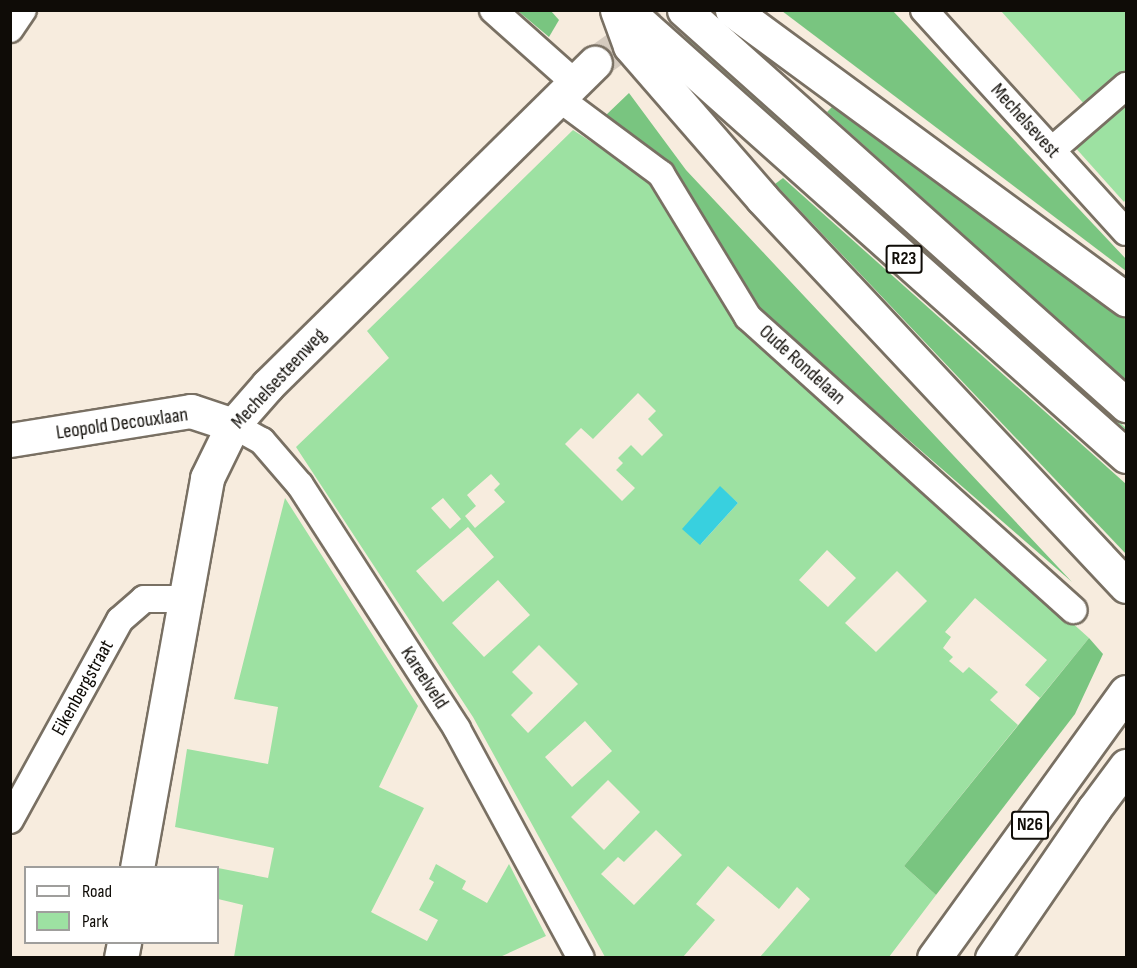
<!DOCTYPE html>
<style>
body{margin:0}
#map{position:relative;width:1137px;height:968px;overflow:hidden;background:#f7ecde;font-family:"Sofia Sans Condensed",sans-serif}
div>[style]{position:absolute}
.green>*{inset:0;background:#9de1a2}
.forest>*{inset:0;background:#79c580}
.water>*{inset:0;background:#38d0df}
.secondary-tunnel>*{height:33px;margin-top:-16.5px;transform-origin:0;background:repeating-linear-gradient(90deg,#d4cabe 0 33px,transparent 0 49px)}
.roads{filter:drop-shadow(2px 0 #797063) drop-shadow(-2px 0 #797063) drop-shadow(0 2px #797063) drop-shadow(0 -2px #797063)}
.street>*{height:26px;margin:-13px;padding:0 13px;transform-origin:13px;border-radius:13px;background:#fff}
.secondary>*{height:33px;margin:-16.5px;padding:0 16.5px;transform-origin:16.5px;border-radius:16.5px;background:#fff}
.primary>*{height:33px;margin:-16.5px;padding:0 16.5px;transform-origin:16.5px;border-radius:16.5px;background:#fff}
span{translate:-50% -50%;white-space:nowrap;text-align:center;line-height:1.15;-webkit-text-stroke:5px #fff;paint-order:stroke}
.shield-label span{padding:2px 4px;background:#fff;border:2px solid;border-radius:4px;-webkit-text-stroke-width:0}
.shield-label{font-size:18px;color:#0f0c07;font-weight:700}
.street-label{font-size:20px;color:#0f0c07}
.frame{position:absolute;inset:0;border:12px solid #0f0c07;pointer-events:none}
.legend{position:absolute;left:24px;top:866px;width:195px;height:78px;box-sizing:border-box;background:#fff;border:2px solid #9f9e9c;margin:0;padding:8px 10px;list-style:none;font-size:18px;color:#0f0c07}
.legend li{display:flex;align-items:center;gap:12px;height:30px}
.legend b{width:30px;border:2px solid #9f9e9c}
</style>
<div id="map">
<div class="green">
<div style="clip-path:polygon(1001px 11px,1126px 11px,1126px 70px,1086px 106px)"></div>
<div style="clip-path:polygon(686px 37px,1126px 428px,1126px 436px,680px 41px)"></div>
<div style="clip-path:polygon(1126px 101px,1126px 199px,1124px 202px,1073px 145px)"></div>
<div style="clip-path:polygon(evenodd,573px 130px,651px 181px,740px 325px,1089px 638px,1040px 698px,1025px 685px,1047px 660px,975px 598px,945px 632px,951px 637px,943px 648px,953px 657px,949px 661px,963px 673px,969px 667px,998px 692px,990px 700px,1018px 725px,904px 866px,936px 895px,889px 957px,760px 957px,810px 899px,797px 887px,779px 909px,728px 866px,696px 904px,715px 920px,683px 957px,605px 957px,473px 717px,296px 447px,389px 358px,367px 331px,573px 130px,638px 393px,656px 411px,648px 419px,663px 435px,642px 456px,631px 445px,618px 458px,623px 463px,616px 470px,635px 488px,622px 501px,565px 444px,581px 428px,593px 439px,638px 393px,573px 130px,491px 474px,500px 484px,494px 490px,505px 502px,475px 528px,465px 516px,476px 506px,467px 495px,491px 474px,573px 130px,720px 487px,738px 503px,701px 544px,720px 487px,573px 130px,443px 498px,461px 519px,450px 529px,431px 508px,443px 498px,573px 130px,468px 527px,494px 557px,443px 602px,416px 571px,468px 527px,573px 130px,827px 550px,856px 578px,828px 607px,799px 580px,827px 550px,573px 130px,897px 571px,927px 601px,876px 652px,845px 623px,897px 571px,573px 130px,498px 580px,530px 615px,484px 657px,452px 623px,498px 580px,573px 130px,539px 645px,578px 684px,528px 733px,511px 715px,533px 693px,512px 672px,539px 645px,573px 130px,585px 721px,612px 751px,572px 787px,545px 757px,585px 721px,573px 130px,608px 780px,640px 812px,604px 850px,571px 817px,608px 780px,573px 130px,656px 830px,682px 855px,634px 905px,601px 874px,618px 857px,624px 862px,656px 830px)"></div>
<div style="clip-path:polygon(285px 498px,418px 706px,379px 787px,424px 808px,371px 912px,427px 941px,438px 920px,419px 910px,434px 882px,429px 879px,436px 864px,466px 881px,462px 889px,487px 903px,509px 864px,546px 936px,500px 957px,234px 957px,243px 905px,218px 899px,218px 868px,268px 878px,274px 848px,175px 827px,187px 749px,268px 764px,278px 707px,234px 699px)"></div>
</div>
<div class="forest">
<div style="clip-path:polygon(518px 11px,551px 11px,559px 20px,549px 37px)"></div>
<div style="clip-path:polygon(782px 11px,893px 11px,1126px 259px,1126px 271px)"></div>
<div style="clip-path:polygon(629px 93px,686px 170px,1072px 582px,765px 315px,671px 167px,605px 116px)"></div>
<div style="clip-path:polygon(835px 104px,1126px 320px,1126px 381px,827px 112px)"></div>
<div style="clip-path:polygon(783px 178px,1126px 484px,1126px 554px,775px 184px)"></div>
<div style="clip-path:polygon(1089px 638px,1103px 654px,1075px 714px,936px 895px,904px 866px)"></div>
</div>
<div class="water">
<div style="clip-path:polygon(720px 486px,738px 503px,700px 545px,682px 529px)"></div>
</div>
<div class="secondary-tunnel">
<div style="left:595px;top:63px;width:91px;rotate:-35.6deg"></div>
</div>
<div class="roads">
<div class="street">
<div style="left:493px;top:10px;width:110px;rotate:41.7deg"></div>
<div style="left:924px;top:10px;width:300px;rotate:47.7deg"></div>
<div style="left:10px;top:29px;width:23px;rotate:-56deg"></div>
<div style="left:560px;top:99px;width:126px;rotate:36.6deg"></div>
<div style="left:661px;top:174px;width:167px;rotate:58.7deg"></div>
<div style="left:748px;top:317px;width:438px;rotate:42deg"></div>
<div style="left:1052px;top:150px;width:98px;rotate:-40.9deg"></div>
<div style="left:233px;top:425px;width:33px;rotate:29deg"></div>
<div style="left:262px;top:441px;width:58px;rotate:49.2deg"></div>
<div style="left:300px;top:485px;width:290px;rotate:57.2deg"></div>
<div style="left:457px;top:729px;width:260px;rotate:61.6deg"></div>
<div style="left:10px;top:820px;width:228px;rotate:-61.2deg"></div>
<div style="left:120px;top:620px;width:32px;rotate:-41deg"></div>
<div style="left:144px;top:599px;width:41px"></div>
</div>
<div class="secondary">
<div style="left:10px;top:440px;width:183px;rotate:-9.1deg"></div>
<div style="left:191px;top:411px;width:44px;rotate:18.4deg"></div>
<div style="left:137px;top:868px;width:396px;rotate:-79.8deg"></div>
<div style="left:207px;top:478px;width:59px;rotate:-63.9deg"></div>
<div style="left:233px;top:425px;width:53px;rotate:-48.8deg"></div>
<div style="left:268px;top:385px;width:459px;rotate:-44.6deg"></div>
<div style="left:121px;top:958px;width:16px;rotate:-79deg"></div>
</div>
<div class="primary">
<div style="left:617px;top:10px;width:38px;rotate:70deg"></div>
<div style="left:630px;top:46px;width:201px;rotate:49deg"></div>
<div style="left:762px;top:198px;width:532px;rotate:46.83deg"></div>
<div style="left:626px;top:10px;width:670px;rotate:41.73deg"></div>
<div style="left:684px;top:10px;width:593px;rotate:41.79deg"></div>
<div style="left:732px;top:10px;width:489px;rotate:36.3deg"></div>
<div style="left:934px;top:958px;width:328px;rotate:-54.2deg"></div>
<div style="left:992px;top:958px;width:181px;rotate:-55.6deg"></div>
<div style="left:1094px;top:809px;width:54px;rotate:-53.3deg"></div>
</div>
</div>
<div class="shield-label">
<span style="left:904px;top:259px">R23</span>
<span style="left:1030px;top:825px">N26</span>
</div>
<div class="street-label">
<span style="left:1025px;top:121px;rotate:48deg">Mechelsevest</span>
<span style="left:802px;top:365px;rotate:42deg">Oude Rondelaan</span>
<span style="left:279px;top:379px;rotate:-47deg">Mechelsesteenweg</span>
<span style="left:122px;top:424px;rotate:-8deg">Leopold Decouxlaan</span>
<span style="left:424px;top:678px;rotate:57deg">Kareelveld</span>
<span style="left:83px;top:688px;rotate:-61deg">Eikenbergstraat</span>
</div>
<div class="frame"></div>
<ul class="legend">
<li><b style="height:8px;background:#fff"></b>Road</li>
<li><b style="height:16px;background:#9de1a2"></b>Park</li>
</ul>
</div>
